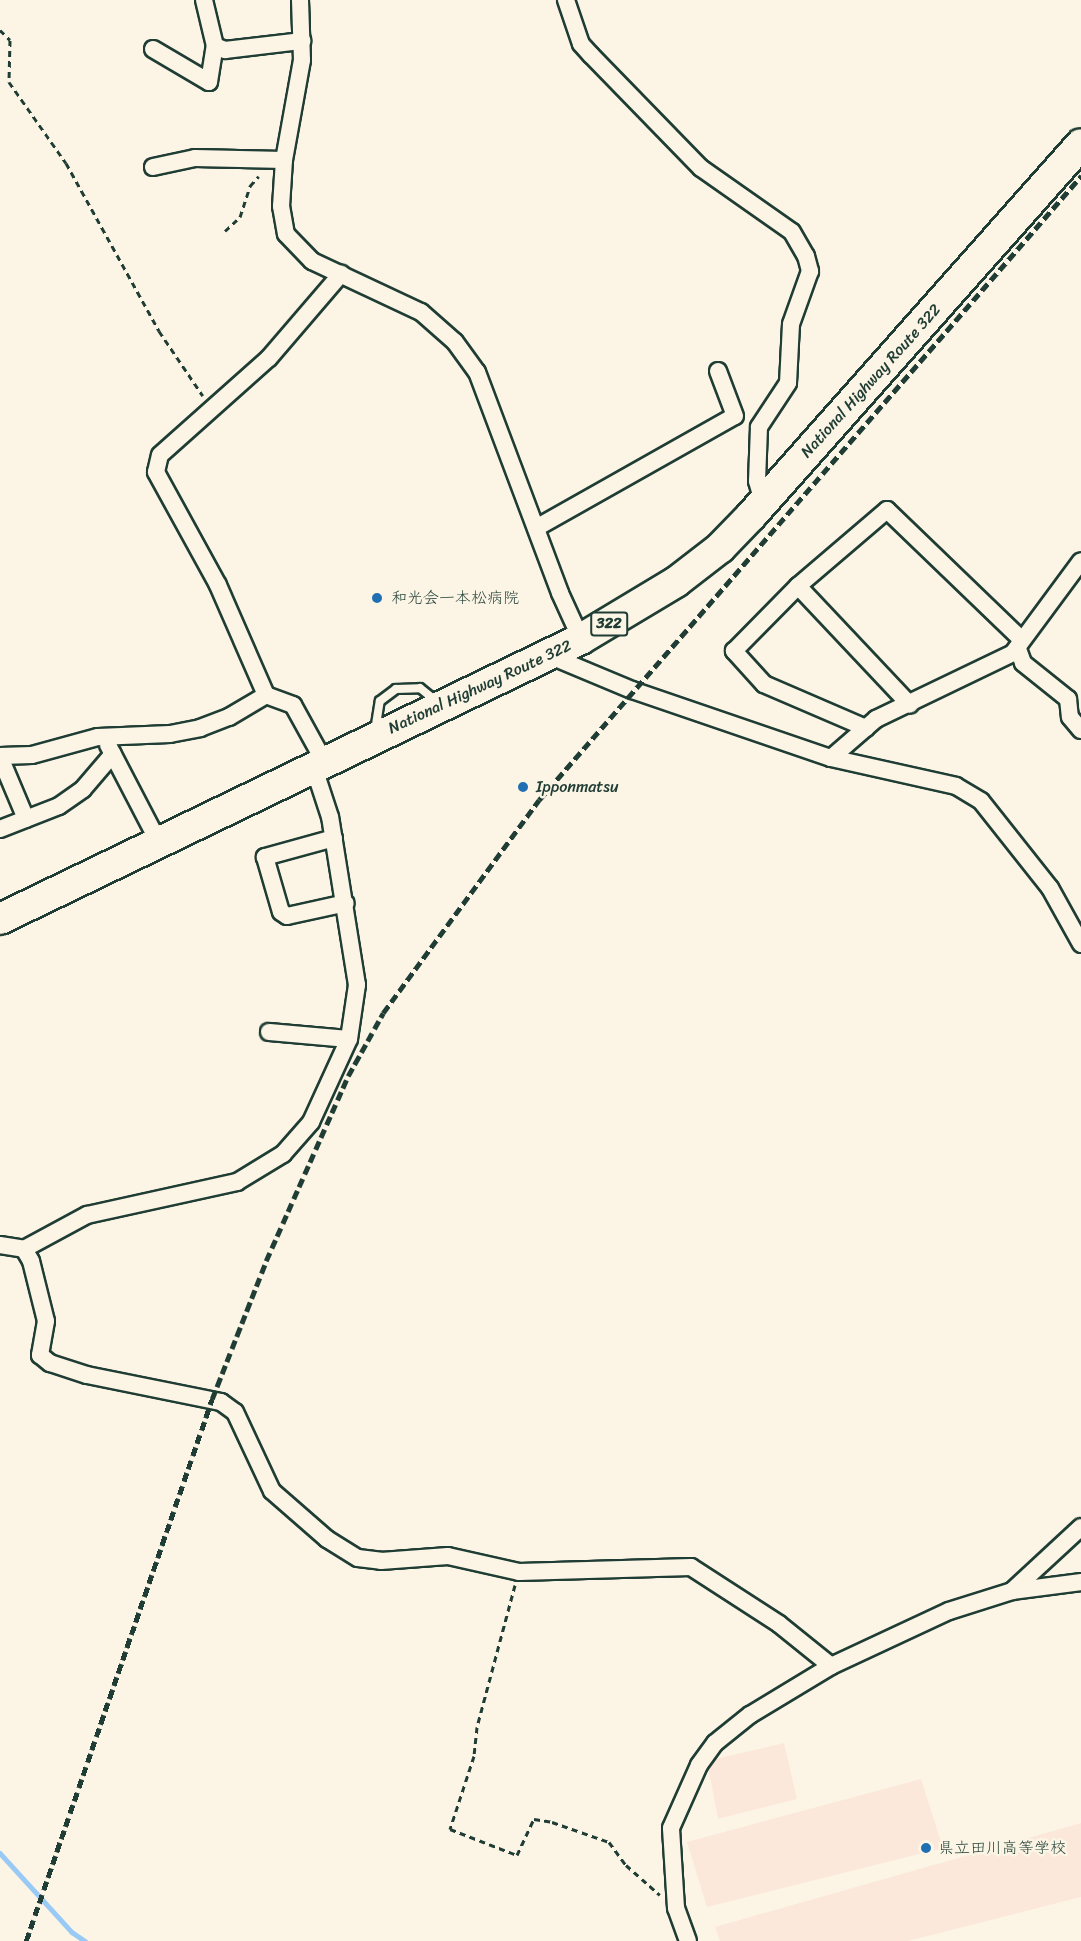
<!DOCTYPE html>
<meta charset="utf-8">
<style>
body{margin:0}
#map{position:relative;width:1081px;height:1941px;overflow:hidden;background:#fcf5e5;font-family:Sriracha,"Klee One",sans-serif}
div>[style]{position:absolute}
.built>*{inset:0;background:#fbe8da}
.stream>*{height:4.5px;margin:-2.25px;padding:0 2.25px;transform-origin:2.25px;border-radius:2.25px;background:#99c9f5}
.path>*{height:3px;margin-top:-1.5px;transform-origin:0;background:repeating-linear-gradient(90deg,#1f3d34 0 6px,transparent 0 10.5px)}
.roads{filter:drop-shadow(2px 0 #1f3d34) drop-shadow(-2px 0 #1f3d34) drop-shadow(0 2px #1f3d34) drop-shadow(0 -2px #1f3d34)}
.lane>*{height:8px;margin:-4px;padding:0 4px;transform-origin:4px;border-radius:4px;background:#fcf5e5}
.street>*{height:16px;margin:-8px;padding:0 8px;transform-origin:8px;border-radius:8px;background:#fcf5e5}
.highway>*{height:30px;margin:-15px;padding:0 15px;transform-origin:15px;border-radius:15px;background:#fcf5e5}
.rail>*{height:4.5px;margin-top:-2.25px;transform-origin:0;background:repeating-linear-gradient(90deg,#1f3d34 0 9px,transparent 0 13.5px)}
.dots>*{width:16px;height:16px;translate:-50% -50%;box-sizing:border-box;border:3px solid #fcf5e5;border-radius:50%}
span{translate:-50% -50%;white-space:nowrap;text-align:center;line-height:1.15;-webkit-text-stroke:5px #fcf5e5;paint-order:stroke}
.shield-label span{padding:2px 4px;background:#fcf5e5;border:2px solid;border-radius:4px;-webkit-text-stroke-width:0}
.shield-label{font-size:15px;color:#1f3d34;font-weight:700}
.street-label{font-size:16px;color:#1f3d34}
.poi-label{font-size:16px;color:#1f3d34}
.left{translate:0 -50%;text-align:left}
</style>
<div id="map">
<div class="built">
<div style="clip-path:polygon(784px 1743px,797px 1799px,718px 1819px,707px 1761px)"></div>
<div style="clip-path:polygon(921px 1779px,943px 1848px,707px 1907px,687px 1842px)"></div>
<div style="clip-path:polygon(1081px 1823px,1081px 1897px,908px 1941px,720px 1941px,715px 1927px)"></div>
</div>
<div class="stream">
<div style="left:0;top:1853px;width:107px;rotate:47.7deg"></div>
<div style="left:72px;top:1932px;width:16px;rotate:35deg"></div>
</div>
<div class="path">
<div style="left:0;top:30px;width:14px;rotate:45deg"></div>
<div style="left:10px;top:40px;width:42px;rotate:91.4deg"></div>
<div style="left:9px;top:82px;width:99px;rotate:54.9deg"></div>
<div style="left:66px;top:163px;width:192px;rotate:61deg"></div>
<div style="left:159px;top:331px;width:78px;rotate:55.9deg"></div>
<div style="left:225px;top:231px;width:21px;rotate:-43deg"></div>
<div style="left:240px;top:217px;width:33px;rotate:-72deg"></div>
<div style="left:250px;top:186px;width:13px;rotate:-48deg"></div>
<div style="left:515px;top:1585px;width:147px;rotate:105deg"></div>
<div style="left:477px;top:1727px;width:29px;rotate:96deg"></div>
<div style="left:474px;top:1756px;width:77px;rotate:108.2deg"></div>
<div style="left:450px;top:1829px;width:72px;rotate:21.2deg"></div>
<div style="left:517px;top:1855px;width:40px;rotate:-65deg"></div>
<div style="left:534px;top:1819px;width:18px;rotate:9deg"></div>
<div style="left:552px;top:1822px;width:60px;rotate:19.3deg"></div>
<div style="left:609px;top:1842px;width:29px;rotate:54deg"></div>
<div style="left:626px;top:1865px;width:45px;rotate:41.4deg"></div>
</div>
<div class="roads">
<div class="lane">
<div style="left:375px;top:731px;width:30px;rotate:-81deg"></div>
<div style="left:380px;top:701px;width:20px;rotate:-37deg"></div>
<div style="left:396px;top:689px;width:24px;rotate:-2deg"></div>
<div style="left:420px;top:688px;width:22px;rotate:39deg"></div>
</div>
<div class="street">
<div style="left:204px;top:0;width:47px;rotate:76.6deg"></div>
<div style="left:215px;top:46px;width:11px;rotate:22deg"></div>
<div style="left:225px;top:50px;width:78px;rotate:-6.7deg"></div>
<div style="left:300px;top:0;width:60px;rotate:88.1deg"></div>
<div style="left:302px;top:60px;width:102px;rotate:100.2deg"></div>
<div style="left:284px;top:160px;width:46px;rotate:93.7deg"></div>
<div style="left:281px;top:206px;width:28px;rotate:80deg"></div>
<div style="left:286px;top:234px;width:37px;rotate:46deg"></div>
<div style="left:312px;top:261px;width:120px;rotate:25.1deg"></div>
<div style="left:421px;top:312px;width:45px;rotate:41.4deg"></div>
<div style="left:455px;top:342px;width:37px;rotate:54deg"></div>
<div style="left:477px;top:372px;width:236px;rotate:69.4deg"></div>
<div style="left:560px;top:593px;width:51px;rotate:65.5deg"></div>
<div style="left:566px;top:0;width:46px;rotate:71.2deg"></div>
<div style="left:581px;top:44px;width:15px;rotate:48deg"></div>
<div style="left:591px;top:55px;width:158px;rotate:45.8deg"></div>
<div style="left:701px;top:168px;width:111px;rotate:35.1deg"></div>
<div style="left:792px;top:232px;width:28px;rotate:60deg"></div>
<div style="left:806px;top:256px;width:16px;rotate:75deg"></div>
<div style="left:810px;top:271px;width:56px;rotate:109.7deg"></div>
<div style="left:791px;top:324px;width:59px;rotate:92.9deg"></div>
<div style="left:788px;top:383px;width:53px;rotate:123.4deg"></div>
<div style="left:759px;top:427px;width:54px;rotate:92.1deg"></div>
<div style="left:757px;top:481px;width:22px;rotate:74deg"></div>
<div style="left:153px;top:49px;width:65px;rotate:30.5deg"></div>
<div style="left:209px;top:82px;width:36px;rotate:-81deg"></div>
<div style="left:153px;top:167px;width:43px;rotate:-12.1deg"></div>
<div style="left:195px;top:158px;width:89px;rotate:1.3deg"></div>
<div style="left:536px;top:528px;width:228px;rotate:-29.4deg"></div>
<div style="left:735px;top:416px;width:48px;rotate:-110.7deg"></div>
<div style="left:798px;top:586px;width:163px;rotate:46.7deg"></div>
<div style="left:1018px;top:649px;width:15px;rotate:70deg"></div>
<div style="left:1023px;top:663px;width:58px;rotate:38.7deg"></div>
<div style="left:1068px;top:699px;width:18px;rotate:84deg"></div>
<div style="left:1070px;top:717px;width:17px;rotate:50deg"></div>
<div style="left:548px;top:655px;width:91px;rotate:22.6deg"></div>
<div style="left:632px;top:690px;width:210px;rotate:18.9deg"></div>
<div style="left:831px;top:758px;width:128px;rotate:12.6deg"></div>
<div style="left:956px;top:786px;width:29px;rotate:31deg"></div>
<div style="left:981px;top:801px;width:111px;rotate:51.6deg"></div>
<div style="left:1050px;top:888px;width:64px;rotate:61deg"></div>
<div style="left:866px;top:728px;width:111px;rotate:-156.7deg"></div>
<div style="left:764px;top:684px;width:45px;rotate:-132.3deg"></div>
<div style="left:734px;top:651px;width:91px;rotate:-45.4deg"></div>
<div style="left:798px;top:586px;width:117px;rotate:-40.5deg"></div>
<div style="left:887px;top:510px;width:187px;rotate:43.9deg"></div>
<div style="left:108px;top:745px;width:110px;rotate:62.5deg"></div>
<div style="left:0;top:756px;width:32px;rotate:-2deg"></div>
<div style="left:32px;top:755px;width:68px;rotate:-15.3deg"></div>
<div style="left:98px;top:737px;width:72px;rotate:-2.4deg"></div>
<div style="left:170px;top:734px;width:31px;rotate:-11deg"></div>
<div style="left:200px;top:728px;width:31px;rotate:-21deg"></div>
<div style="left:229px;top:717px;width:43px;rotate:-30.7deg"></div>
<div style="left:0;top:757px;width:67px;rotate:67.2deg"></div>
<div style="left:831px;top:758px;width:60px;rotate:-40.9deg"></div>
<div style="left:876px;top:719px;width:152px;rotate:-25.7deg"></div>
<div style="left:1013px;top:653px;width:114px;rotate:-53.5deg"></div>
<div style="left:325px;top:763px;width:66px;rotate:-118.9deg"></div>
<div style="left:293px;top:705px;width:29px;rotate:-160deg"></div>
<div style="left:266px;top:695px;width:120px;rotate:-113.6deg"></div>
<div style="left:218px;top:585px;width:129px;rotate:-118.8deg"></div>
<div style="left:156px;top:472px;width:17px;rotate:-77deg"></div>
<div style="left:160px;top:455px;width:146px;rotate:-41.7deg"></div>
<div style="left:269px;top:358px;width:111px;rotate:-49.4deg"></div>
<div style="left:0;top:829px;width:63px;rotate:-21.3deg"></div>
<div style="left:59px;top:806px;width:29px;rotate:-35deg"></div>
<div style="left:83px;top:789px;width:46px;rotate:-49.4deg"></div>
<div style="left:334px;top:838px;width:72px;rotate:164.6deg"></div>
<div style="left:265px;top:857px;width:57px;rotate:73.8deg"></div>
<div style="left:281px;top:912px;width:7px;rotate:34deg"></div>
<div style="left:287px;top:916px;width:60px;rotate:-12.4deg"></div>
<div style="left:269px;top:1032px;width:80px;rotate:5deg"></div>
<div style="left:0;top:1245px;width:24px;rotate:9deg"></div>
<div style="left:24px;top:1249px;width:14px;rotate:60deg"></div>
<div style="left:31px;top:1261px;width:62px;rotate:76deg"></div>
<div style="left:46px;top:1321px;width:35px;rotate:100deg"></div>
<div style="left:40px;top:1355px;width:13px;rotate:39deg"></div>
<div style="left:50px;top:1363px;width:39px;rotate:18deg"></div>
<div style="left:87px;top:1375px;width:137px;rotate:11.4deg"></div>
<div style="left:221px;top:1402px;width:17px;rotate:36deg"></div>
<div style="left:235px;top:1412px;width:87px;rotate:64.9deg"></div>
<div style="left:272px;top:1491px;width:73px;rotate:41.1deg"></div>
<div style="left:327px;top:1539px;width:36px;rotate:32deg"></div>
<div style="left:358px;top:1558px;width:23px;rotate:7deg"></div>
<div style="left:381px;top:1561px;width:67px;rotate:-4.3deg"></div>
<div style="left:448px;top:1556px;width:73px;rotate:12.7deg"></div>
<div style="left:519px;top:1572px;width:172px;rotate:-1.7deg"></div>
<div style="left:691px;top:1567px;width:105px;rotate:32.9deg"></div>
<div style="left:779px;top:1624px;width:67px;rotate:38.9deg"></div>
<div style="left:24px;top:1249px;width:72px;rotate:-28.4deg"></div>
<div style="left:87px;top:1215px;width:154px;rotate:-12.4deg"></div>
<div style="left:237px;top:1182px;width:54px;rotate:-31.3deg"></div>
<div style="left:283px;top:1154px;width:43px;rotate:-48.8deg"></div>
<div style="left:311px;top:1122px;width:91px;rotate:-65.4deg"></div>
<div style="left:349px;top:1039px;width:55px;rotate:-81.6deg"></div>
<div style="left:357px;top:985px;width:170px;rotate:-99.1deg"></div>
<div style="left:330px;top:817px;width:52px;rotate:-108.1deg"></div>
<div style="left:1012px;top:1591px;width:94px;rotate:-42.8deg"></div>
<div style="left:688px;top:1941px;width:35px;rotate:-110deg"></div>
<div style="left:676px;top:1908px;width:80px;rotate:-93.6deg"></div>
<div style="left:671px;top:1828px;width:69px;rotate:-66deg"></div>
<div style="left:699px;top:1765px;width:27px;rotate:-54deg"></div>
<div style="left:715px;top:1743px;width:45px;rotate:-38.7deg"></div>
<div style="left:750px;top:1715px;width:95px;rotate:-31.2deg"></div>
<div style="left:831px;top:1666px;width:130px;rotate:-25deg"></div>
<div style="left:949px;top:1611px;width:66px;rotate:-17.6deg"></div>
<div style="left:1012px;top:1591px;width:70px;rotate:-7.4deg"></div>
</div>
<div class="highway">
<div style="left:0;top:919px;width:645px;rotate:-25.73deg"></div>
<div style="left:581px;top:639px;width:111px;rotate:-31deg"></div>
<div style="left:676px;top:582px;width:56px;rotate:-37.7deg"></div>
<div style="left:720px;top:548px;width:45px;rotate:-45.9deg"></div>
<div style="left:751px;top:516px;width:497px;rotate:-48.4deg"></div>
</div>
</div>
<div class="rail">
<div style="left:26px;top:1941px;width:573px;rotate:-71.06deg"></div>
<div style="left:212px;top:1399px;width:148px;rotate:-68.6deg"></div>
<div style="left:266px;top:1261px;width:202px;rotate:-66.1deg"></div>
<div style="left:348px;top:1076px;width:72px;rotate:-60.9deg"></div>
<div style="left:383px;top:1013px;width:264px;rotate:-53.8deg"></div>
<div style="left:539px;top:800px;width:827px;rotate:-49.02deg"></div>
</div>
<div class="dots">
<div style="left:377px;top:598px;background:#1f6fb2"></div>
<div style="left:523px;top:787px;background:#1f6fb2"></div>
<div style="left:926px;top:1848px;background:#1f6fb2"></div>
</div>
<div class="shield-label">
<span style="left:609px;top:624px">322</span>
</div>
<div class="street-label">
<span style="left:871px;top:381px;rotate:-48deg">National Highway Route 322</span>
<span style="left:480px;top:687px;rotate:-25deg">National Highway Route 322</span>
</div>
<div class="poi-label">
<span class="left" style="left:391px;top:598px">和光会一本松病院</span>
<span class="left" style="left:536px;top:787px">Ipponmatsu</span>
<span class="left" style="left:938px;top:1848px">県立田川高等学校</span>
</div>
</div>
